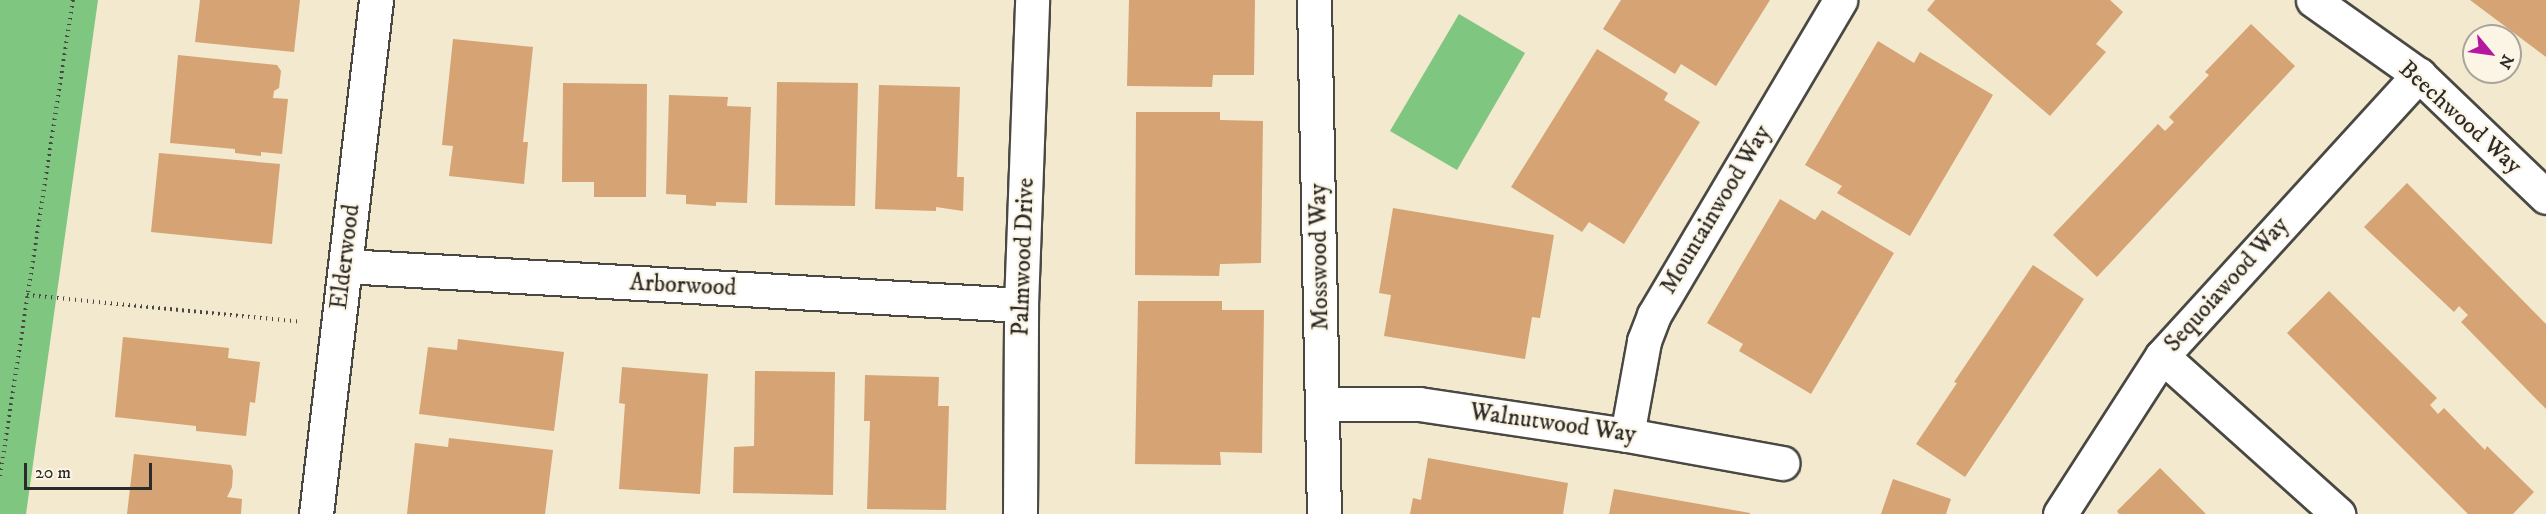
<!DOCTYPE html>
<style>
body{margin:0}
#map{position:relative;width:2546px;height:514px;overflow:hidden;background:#f2e9ce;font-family:"IM FELL DW Pica",serif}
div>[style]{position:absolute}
.green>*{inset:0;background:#7fc681}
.building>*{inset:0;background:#d5a374}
.path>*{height:4px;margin-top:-2px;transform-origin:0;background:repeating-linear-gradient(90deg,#494843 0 1.5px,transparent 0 6px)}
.roads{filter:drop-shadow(2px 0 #494843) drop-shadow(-2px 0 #494843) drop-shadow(0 2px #494843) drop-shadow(0 -2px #494843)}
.minor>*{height:33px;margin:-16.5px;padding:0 16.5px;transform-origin:16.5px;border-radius:16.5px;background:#fff}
.tertiary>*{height:33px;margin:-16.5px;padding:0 16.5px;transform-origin:16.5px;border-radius:16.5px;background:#fff}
span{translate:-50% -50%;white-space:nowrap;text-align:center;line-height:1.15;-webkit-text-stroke:4.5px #fcf5e5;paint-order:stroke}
.street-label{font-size:24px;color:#2b2b2b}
.north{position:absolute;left:2462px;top:24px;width:60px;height:60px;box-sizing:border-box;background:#fcf5e5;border:2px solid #a8a49b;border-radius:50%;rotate:119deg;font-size:16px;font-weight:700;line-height:24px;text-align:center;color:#2b2b2b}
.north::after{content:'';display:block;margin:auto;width:21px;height:27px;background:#b5179e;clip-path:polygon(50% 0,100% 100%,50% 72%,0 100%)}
.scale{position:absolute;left:24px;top:463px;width:128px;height:27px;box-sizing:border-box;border:3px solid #2b2b2b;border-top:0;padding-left:8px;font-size:18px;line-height:21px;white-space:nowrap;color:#2b2b2b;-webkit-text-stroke:4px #fcf5e5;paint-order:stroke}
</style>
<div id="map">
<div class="green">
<div style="clip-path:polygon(0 0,98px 0,26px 514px,0 514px)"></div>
<div style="clip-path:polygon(1459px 14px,1525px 53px,1457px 170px,1390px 131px)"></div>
</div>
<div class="building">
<div style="clip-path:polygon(200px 0,300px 0,294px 52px,195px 42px)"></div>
<div style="clip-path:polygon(1129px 0,1255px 0,1254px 75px,1213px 75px,1212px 87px,1127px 86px)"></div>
<div style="clip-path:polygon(1621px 0,1770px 0,1716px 86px,1681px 64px,1675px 74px,1603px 29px)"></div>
<div style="clip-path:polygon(1935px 0,2110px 0,2123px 12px,2096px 44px,2106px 52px,2050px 116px,1927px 10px)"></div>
<div style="clip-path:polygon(2470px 0,2546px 0,2546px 57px)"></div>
<div style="clip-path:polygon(2251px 24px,2295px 66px,2097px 277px,2053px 235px,2158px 124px,2165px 131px,2174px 122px,2169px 117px,2209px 75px,2205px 72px)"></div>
<div style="clip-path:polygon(453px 39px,533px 47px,523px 142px,528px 142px,524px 184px,449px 176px,453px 146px,442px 145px)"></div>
<div style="clip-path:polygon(1878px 41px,1914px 63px,1920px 52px,1993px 95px,1910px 236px,1837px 193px,1842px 186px,1805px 165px)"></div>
<div style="clip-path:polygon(1597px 49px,1668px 93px,1664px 100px,1700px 122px,1624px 244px,1589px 222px,1582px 232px,1511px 187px)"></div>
<div style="clip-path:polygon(178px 55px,277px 65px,281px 71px,279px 88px,274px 91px,273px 98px,288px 99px,282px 154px,261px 152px,261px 156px,235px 153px,235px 149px,170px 143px)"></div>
<div style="clip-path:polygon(777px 82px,858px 83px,855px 206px,775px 205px)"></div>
<div style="clip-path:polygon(563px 83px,647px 84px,646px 197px,594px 197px,594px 182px,562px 182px)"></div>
<div style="clip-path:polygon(879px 85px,960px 87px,957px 177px,964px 177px,963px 211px,936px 207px,936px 211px,875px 209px)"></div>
<div style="clip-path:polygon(669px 95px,728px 97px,727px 106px,751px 107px,747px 203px,716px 202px,716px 206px,686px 204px,686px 195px,666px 194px)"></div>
<div style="clip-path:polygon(1136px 112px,1220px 112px,1220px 120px,1263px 121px,1261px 263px,1220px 264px,1219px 276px,1135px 275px)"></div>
<div style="clip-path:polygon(159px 153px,280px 164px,272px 244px,151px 232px)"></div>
<div style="clip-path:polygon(2407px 183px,2546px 324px,2546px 409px,2461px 322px,2468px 315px,2459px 306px,2454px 312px,2364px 227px)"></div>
<div style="clip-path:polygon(1780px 199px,1815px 220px,1822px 210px,1894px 253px,1811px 394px,1739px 351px,1743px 344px,1707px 323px)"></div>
<div style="clip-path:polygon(1393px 208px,1554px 235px,1540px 318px,1532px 317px,1525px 359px,1384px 336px,1391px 295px,1379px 293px)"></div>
<div style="clip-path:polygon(2033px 265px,2084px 299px,1965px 477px,1916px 444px,1957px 383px,1954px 382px)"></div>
<div style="clip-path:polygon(2329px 291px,2437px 398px,2430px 405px,2438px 414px,2444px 408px,2485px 450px,2487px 446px,2534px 492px,2513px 514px,2468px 514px,2287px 333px)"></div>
<div style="clip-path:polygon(1138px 301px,1222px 301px,1222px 310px,1264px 310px,1262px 453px,1220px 452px,1221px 465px,1135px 464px)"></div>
<div style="clip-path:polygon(123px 337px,229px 348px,228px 358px,260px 362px,255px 403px,250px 402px,246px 436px,196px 431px,196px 426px,115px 417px)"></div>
<div style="clip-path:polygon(458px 339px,564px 352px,554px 431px,419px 414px,428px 347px,457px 350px)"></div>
<div style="clip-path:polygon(622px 367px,708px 374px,700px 494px,619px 489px,625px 404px,619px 403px)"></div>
<div style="clip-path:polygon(755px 371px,835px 372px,833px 495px,733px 493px,734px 447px,754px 446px)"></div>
<div style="clip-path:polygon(865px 375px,939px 377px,938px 406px,949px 406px,946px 510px,867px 509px,870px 421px,864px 421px)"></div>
<div style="clip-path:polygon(449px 438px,553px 450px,545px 514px,407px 514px,415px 443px,448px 447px)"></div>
<div style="clip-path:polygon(134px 454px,231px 465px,233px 471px,232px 487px,227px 497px,242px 499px,241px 514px,127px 514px)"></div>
<div style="clip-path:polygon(1428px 458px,1568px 483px,1563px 514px,1410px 514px,1413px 498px,1421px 500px)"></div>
<div style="clip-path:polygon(2160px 468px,2206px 514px,2119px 514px,2117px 511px)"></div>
<div style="clip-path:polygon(1893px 479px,1951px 499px,1946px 514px,1881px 514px)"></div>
<div style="clip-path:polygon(1614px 489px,1750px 513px,1750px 514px,1609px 514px)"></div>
</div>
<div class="path">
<div style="left:27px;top:295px;width:275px;rotate:5.6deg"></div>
<div style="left:0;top:476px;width:482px;rotate:-81.3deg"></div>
</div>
<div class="roads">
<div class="minor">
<div style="left:1314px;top:0;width:514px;rotate:88.89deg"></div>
<div style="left:2313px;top:0;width:130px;rotate:35.3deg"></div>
<div style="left:2419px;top:75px;width:176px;rotate:43.8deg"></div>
<div style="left:345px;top:266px;width:677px;rotate:3.3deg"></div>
<div style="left:2162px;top:356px;width:237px;rotate:41.9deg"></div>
<div style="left:1323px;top:404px;width:96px"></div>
<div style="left:1419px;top:404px;width:210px;rotate:8.5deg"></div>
<div style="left:1627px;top:435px;width:158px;rotate:10.2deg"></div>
<div style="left:1627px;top:435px;width:96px;rotate:-79.7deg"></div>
<div style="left:1644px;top:341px;width:28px;rotate:-69deg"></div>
<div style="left:1654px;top:315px;width:366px;rotate:-59.4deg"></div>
<div style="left:316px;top:514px;width:517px;rotate:-83.34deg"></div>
<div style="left:2060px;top:514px;width:188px;rotate:-57.2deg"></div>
<div style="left:2162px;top:356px;width:381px;rotate:-47.6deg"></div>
</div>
<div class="tertiary">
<div style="left:1020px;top:514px;width:209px;rotate:-89.7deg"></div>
<div style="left:1021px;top:305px;width:305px;rotate:-87.9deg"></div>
</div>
</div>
<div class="street-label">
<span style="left:2460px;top:118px;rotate:42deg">Beechwood Way</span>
<span style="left:1716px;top:210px;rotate:-59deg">Mountainwood Way</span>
<span style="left:346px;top:257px;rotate:-83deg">Elderwood</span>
<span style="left:1024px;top:257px;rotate:-88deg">Palmwood Drive</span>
<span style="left:1320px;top:257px;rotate:-91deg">Mosswood Way</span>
<span style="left:2227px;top:285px;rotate:-48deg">Sequoiawood Way</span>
<span style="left:683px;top:286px;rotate:3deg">Arborwood</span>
<span style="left:1553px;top:424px;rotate:8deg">Walnutwood Way</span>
</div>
<div class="north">N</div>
<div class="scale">20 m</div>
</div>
